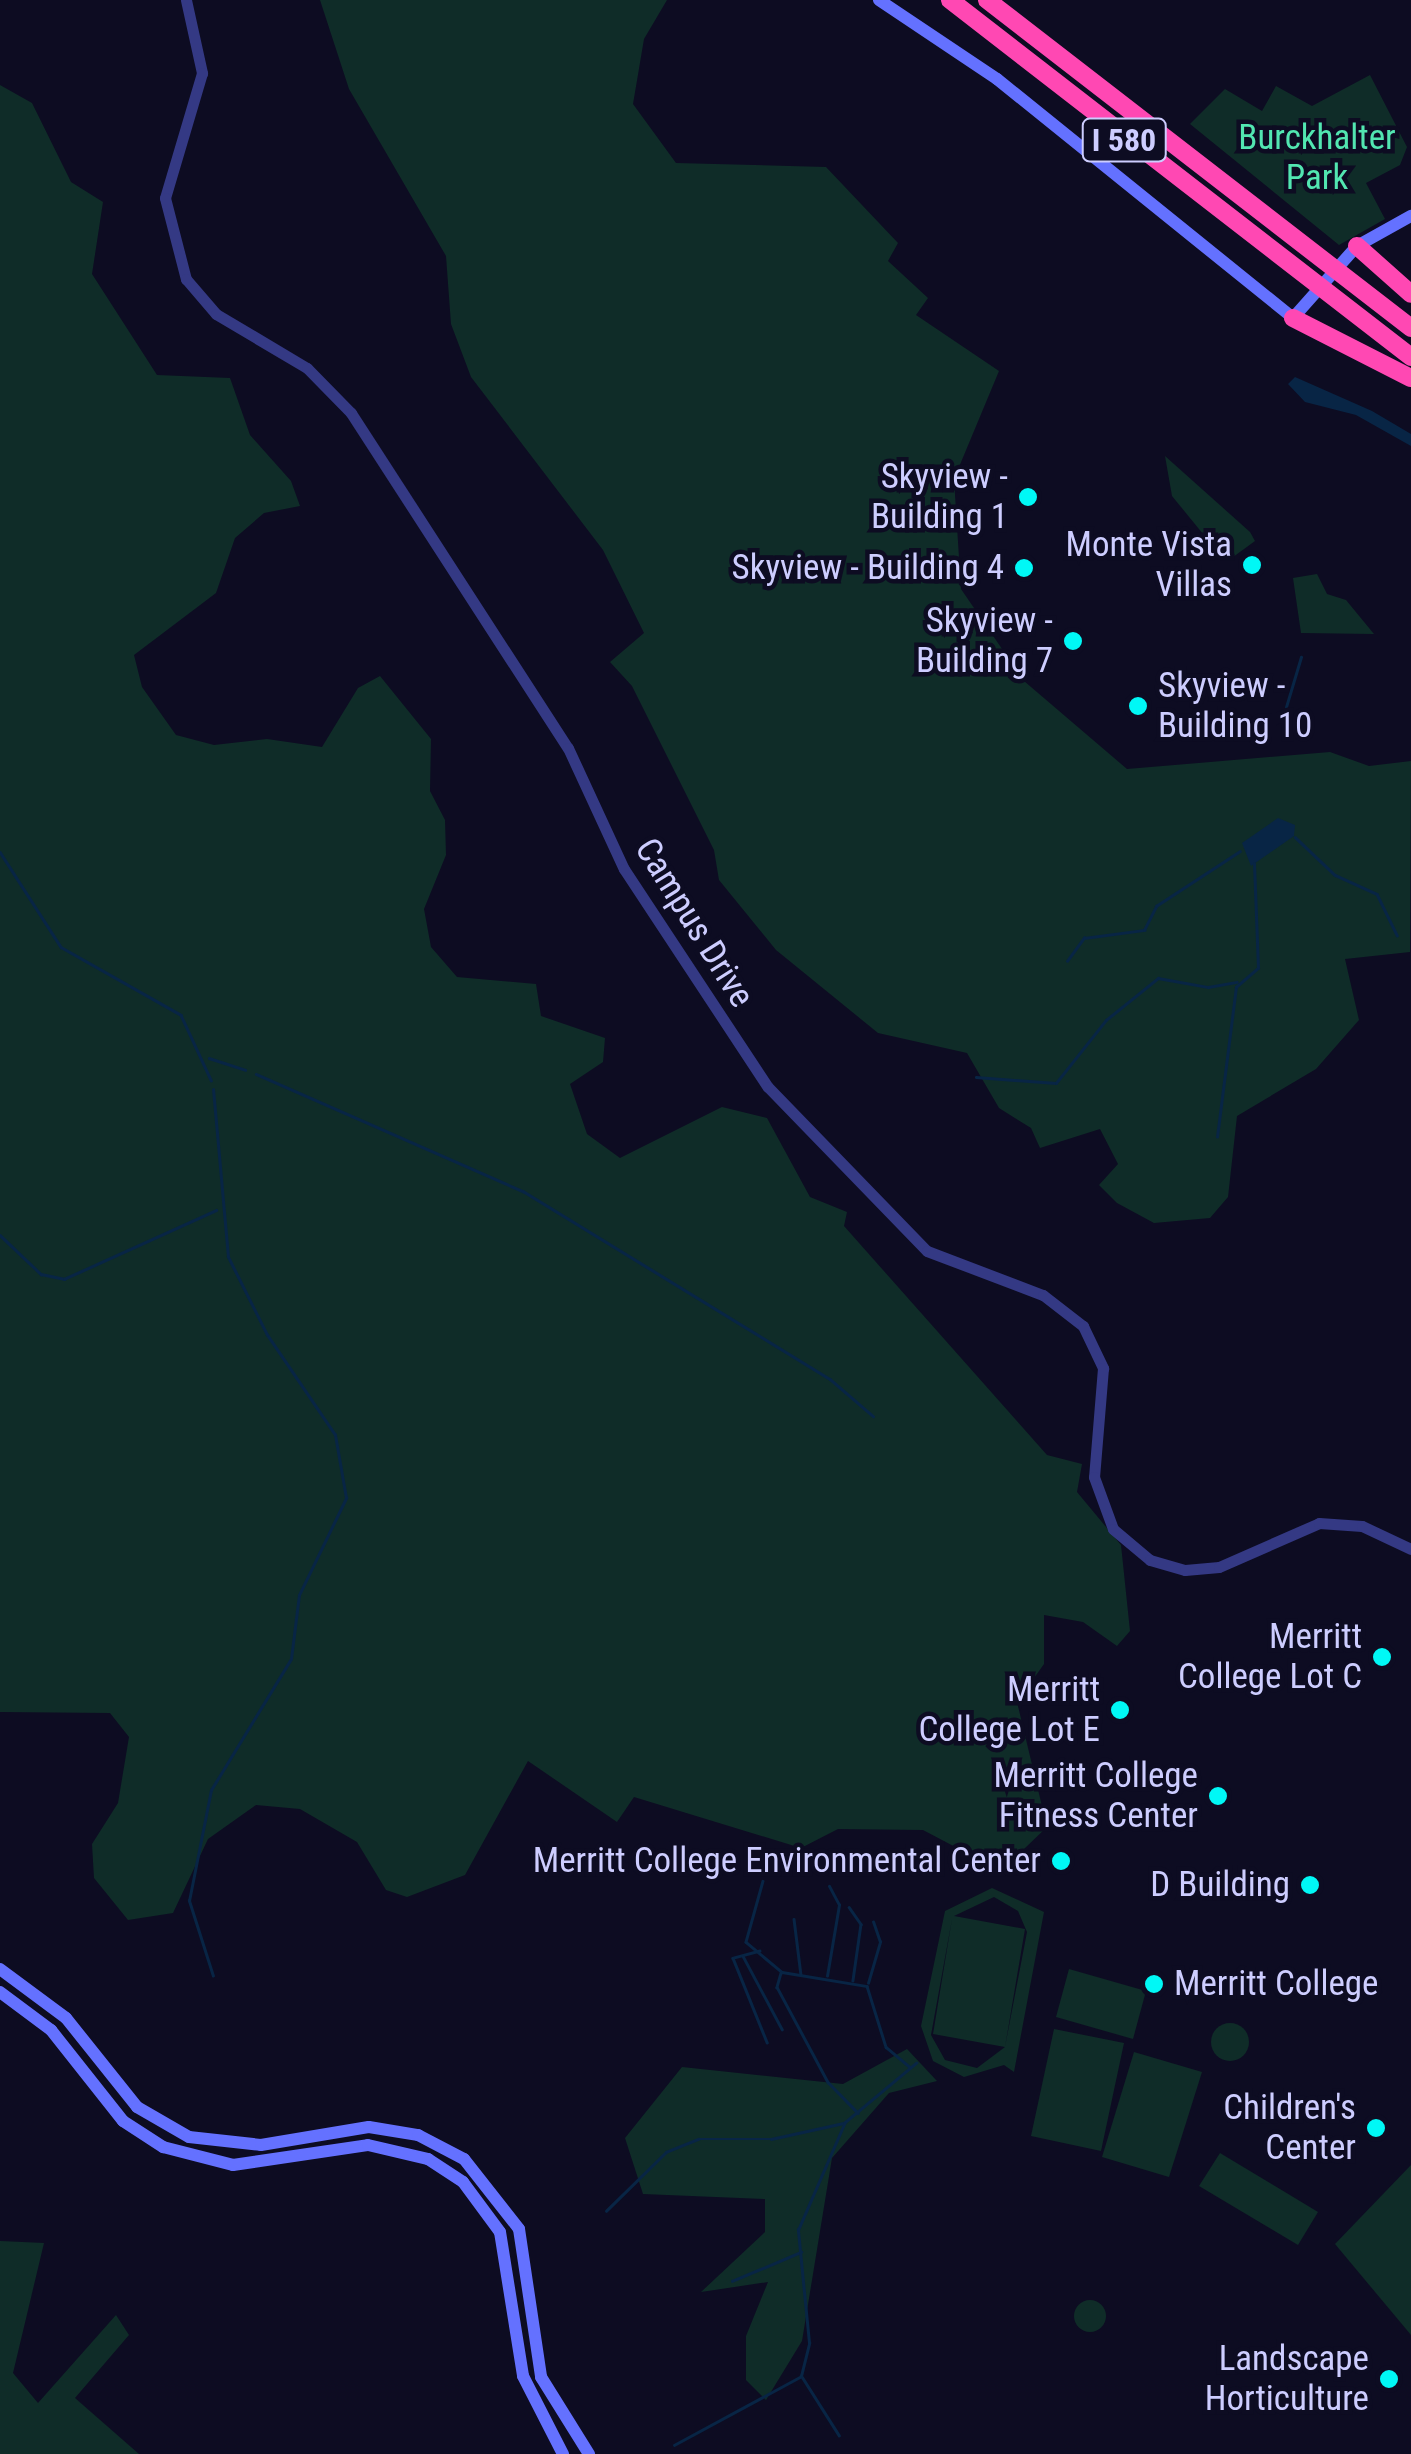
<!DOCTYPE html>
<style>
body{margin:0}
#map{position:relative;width:1411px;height:2454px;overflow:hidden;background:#0d0c22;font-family:"Roboto Condensed",sans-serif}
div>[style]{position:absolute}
.green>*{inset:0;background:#0f2c28}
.round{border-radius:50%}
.water>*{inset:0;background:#082545}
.stream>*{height:2.5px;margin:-1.25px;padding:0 1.25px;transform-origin:1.25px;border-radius:1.25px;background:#082545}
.tertiary>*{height:11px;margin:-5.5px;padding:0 5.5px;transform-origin:5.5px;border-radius:5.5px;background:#343984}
.secondary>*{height:12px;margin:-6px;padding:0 6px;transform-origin:6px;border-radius:6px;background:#6471ff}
.motorway>*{height:18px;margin:-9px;padding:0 9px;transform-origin:9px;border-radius:9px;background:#ff48b3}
.dots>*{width:28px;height:28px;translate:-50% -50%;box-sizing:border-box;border:5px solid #0d0c22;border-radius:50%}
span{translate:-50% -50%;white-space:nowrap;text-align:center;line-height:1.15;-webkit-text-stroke:9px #0d0c22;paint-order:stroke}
.shield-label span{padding:2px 8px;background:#0d0c22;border:2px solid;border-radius:8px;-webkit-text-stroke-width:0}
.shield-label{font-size:32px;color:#cdcdff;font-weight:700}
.park-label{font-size:35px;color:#52e6b1}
.poi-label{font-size:35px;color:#cdcdff}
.right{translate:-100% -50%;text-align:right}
.left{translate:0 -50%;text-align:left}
.street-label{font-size:35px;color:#cdcdff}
</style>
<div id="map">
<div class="green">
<div style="clip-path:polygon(320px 0,667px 0,644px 39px,633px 104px,676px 163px,826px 167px,898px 243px,888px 261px,928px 298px,916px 315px,999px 371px,954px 479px,961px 589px,1024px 681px,1127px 769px,1330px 752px,1369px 766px,1411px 761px,1410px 952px,1345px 959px,1359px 1020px,1316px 1069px,1237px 1116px,1228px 1197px,1210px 1218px,1154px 1223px,1117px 1203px,1099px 1185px,1118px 1164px,1100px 1129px,1040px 1148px,1031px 1128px,999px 1108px,967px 1053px,878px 1033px,776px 950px,719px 880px,714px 850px,632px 686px,610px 662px,644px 633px,603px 550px,471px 377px,451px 324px,446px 256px,349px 89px)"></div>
<div style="clip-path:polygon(1370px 75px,1407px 147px,1400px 165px,1366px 183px,1385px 219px,1339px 245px,1190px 124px,1225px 89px,1262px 111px,1276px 86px,1312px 106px)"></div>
<div style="clip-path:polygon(0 85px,32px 103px,71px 182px,103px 202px,92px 274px,157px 375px,230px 378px,250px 435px,291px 481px,300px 506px,264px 513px,235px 538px,216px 593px,134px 655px,142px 687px,176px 735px,214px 745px,267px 739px,322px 747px,358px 688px,380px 676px,431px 739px,430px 791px,445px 820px,446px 855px,424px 909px,431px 947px,457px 977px,536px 984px,541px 1016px,605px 1038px,603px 1062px,570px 1084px,587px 1134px,620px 1158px,722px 1107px,767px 1118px,810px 1197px,847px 1212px,844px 1226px,1047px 1455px,1082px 1464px,1077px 1492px,1121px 1545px,1130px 1631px,1117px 1646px,1083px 1622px,1044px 1615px,1044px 1664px,1017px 1702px,1047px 1827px,1024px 1849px,978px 1859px,923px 1830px,838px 1829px,801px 1848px,634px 1797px,617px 1822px,528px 1761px,465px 1875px,407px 1897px,386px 1890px,357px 1842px,300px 1809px,256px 1805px,208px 1839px,173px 1913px,128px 1920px,94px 1878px,92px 1844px,118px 1803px,129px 1737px,110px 1713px,0 1712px)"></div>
<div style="clip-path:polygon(1165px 456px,1250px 532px,1255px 541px,1229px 560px,1221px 556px,1172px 496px)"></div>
<div style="clip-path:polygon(1317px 574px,1327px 594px,1346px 600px,1374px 634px,1301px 633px,1293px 578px)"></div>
<div style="clip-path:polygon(evenodd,992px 1888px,1044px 1912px,1014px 2072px,1004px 2065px,964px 2077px,933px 2061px,921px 2026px,945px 1911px,992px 1888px,994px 1897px,1018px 1911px,1027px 1932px,1005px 2047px,1025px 1929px,954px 1916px,994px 1897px,992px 1888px,952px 1919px,933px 2034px,1005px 2047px,977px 2068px,945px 2060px,931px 2035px,952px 1919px)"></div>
<div style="clip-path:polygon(1069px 1969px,1146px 1991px,1133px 2039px,1056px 2017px)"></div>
<div class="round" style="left:1211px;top:2023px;width:38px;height:38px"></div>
<div style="clip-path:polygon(1054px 2029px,1124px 2043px,1101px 2151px,1031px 2136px)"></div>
<div style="clip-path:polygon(907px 2049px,937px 2081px,889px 2093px,832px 2158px,802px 2341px,766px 2400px,746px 2380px,746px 2336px,768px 2282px,701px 2292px,765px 2232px,765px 2199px,643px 2194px,625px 2138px,682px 2067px,843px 2084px)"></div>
<div style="clip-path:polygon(1134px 2052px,1202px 2072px,1169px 2177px,1102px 2157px)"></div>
<div style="clip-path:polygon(1220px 2153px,1318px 2212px,1298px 2245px,1199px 2186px)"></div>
<div style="clip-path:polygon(1411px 2165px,1411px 2335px,1335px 2244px)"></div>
<div style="clip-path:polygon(0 2241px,44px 2243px,13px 2373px,38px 2403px,116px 2315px,129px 2335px,75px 2398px,139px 2454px,0 2454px)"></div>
<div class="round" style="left:1074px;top:2300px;width:32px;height:32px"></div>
</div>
<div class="water">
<div style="clip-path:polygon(1295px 377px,1372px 411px,1411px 434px,1411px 446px,1356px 415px,1305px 402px,1288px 384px)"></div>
<div style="clip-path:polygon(1278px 818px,1295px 825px,1294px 836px,1251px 866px,1242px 843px)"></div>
</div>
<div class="stream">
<div style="left:1286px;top:707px;width:52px;rotate:-73.3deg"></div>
<div style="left:1295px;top:837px;width:55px;rotate:43.5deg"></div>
<div style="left:1335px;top:875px;width:46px;rotate:24.3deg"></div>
<div style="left:1377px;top:894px;width:46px;rotate:64deg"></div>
<div style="left:0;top:852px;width:113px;rotate:57.3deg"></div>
<div style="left:61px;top:947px;width:138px;rotate:29.5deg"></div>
<div style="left:181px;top:1015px;width:72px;rotate:65.2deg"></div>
<div style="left:1067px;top:961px;width:29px;rotate:-54deg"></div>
<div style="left:1084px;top:938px;width:61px;rotate:-7.6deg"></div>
<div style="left:1144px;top:930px;width:27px;rotate:-63deg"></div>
<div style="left:1156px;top:906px;width:100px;rotate:-33.2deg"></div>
<div style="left:209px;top:1058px;width:38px;rotate:18deg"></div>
<div style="left:256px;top:1074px;width:292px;rotate:23.7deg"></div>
<div style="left:523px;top:1191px;width:360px;rotate:31.5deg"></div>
<div style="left:830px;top:1379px;width:57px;rotate:40.7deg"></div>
<div style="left:976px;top:1077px;width:80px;rotate:4.3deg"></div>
<div style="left:1056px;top:1083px;width:80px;rotate:-51.6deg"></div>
<div style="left:1106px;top:1020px;width:67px;rotate:-38.9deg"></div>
<div style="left:1158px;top:978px;width:51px;rotate:10.2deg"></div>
<div style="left:1208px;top:987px;width:29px;rotate:-10deg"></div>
<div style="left:1217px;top:1137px;width:151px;rotate:-82.8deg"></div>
<div style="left:1236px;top:987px;width:29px;rotate:-41deg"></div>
<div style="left:1258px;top:968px;width:104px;rotate:-92.2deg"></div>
<div style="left:0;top:1235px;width:57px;rotate:43.6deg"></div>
<div style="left:41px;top:1274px;width:24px;rotate:12deg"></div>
<div style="left:64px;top:1279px;width:167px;rotate:-24.4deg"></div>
<div style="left:763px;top:1881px;width:63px;rotate:105.6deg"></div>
<div style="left:746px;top:1942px;width:47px;rotate:39.8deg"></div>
<div style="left:782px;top:1972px;width:86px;rotate:9.4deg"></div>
<div style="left:867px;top:1986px;width:64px;rotate:72.7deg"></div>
<div style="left:886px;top:2047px;width:31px;rotate:40deg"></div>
<div style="left:849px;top:1907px;width:21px;rotate:55deg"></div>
<div style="left:861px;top:1924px;width:57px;rotate:98.1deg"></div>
<div style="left:794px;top:1919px;width:56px;rotate:82.9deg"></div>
<div style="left:760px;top:1951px;width:28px;rotate:165deg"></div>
<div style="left:733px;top:1958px;width:91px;rotate:68deg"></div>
<div style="left:743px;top:1956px;width:83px;rotate:61.9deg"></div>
<div style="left:781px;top:1973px;width:15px;rotate:106deg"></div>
<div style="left:777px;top:1987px;width:108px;rotate:61.8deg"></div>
<div style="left:828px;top:2082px;width:43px;rotate:45.9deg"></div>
<div style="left:213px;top:1976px;width:79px;rotate:-107.7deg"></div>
<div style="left:189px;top:1901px;width:113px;rotate:-78.8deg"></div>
<div style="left:211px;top:1790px;width:153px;rotate:-58.6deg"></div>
<div style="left:291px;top:1659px;width:64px;rotate:-82.9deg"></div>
<div style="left:299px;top:1595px;width:108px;rotate:-64.1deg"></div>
<div style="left:346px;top:1498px;width:64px;rotate:-99.9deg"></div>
<div style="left:335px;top:1435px;width:121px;rotate:-124.2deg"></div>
<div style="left:267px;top:1335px;width:87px;rotate:-116.6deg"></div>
<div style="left:228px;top:1257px;width:168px;rotate:-95.1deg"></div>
<div style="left:827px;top:1976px;width:72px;rotate:-80.4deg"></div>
<div style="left:839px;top:1905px;width:21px;rotate:-118deg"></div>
<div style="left:868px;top:1983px;width:43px;rotate:-73.7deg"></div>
<div style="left:880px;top:1942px;width:21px;rotate:-109deg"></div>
<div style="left:606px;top:2211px;width:84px;rotate:-44.5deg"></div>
<div style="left:666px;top:2152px;width:35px;rotate:-22deg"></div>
<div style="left:699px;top:2139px;width:72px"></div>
<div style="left:771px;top:2139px;width:75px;rotate:-12.4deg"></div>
<div style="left:844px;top:2123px;width:94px;rotate:-39.8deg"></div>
<div style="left:732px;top:2281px;width:75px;rotate:-22.8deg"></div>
<div style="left:839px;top:2436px;width:71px;rotate:-122.3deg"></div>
<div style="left:801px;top:2376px;width:34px;rotate:-76deg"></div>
<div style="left:809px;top:2343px;width:114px;rotate:-95.6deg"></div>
<div style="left:798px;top:2230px;width:116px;rotate:-66.5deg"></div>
<div style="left:674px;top:2445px;width:143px;rotate:-28.4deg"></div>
</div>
<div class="tertiary">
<div style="left:186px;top:0;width:75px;rotate:77.6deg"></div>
<div style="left:202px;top:73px;width:130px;rotate:106.5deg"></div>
<div style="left:165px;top:198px;width:84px;rotate:75.5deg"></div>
<div style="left:186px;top:279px;width:46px;rotate:49.4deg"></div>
<div style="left:216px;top:314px;width:106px;rotate:30.7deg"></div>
<div style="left:307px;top:368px;width:63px;rotate:45.6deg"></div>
<div style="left:351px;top:413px;width:399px;rotate:57.1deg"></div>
<div style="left:568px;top:748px;width:133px;rotate:65.2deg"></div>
<div style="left:624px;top:869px;width:261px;rotate:56.6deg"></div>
<div style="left:768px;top:1087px;width:228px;rotate:45.9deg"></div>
<div style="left:927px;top:1251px;width:124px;rotate:20.8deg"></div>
<div style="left:1043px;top:1295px;width:51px;rotate:37.8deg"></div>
<div style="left:1083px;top:1326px;width:47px;rotate:64.5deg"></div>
<div style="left:1103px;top:1368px;width:109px;rotate:94.7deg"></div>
<div style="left:1094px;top:1477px;width:55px;rotate:69.9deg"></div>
<div style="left:1113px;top:1529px;width:48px;rotate:40deg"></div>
<div style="left:1150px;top:1560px;width:36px;rotate:16deg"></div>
<div style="left:1185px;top:1570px;width:34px;rotate:-5deg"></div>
<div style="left:1219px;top:1567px;width:109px;rotate:-23.7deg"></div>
<div style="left:1319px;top:1523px;width:43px;rotate:4deg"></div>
<div style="left:1362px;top:1526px;width:54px;rotate:25.1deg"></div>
</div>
<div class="secondary">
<div style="left:879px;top:0;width:142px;rotate:33.8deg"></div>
<div style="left:997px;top:79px;width:380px;rotate:38.9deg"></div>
<div style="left:1293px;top:318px;width:96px;rotate:-48.4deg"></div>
<div style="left:1357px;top:246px;width:62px;rotate:-29.1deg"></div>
<div style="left:0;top:1969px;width:82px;rotate:36.6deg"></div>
<div style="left:66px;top:2018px;width:114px;rotate:51.4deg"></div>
<div style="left:137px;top:2107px;width:60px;rotate:30deg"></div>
<div style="left:189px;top:2137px;width:72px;rotate:6.3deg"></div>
<div style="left:261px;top:2145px;width:109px;rotate:-9.5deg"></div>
<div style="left:369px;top:2127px;width:50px;rotate:9.3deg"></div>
<div style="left:418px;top:2135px;width:52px;rotate:27.6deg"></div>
<div style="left:464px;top:2159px;width:89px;rotate:51.8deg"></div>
<div style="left:519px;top:2229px;width:150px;rotate:81.5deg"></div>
<div style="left:541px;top:2377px;width:91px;rotate:58.1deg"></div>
<div style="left:0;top:1992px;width:64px;rotate:36.7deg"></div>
<div style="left:51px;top:2030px;width:116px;rotate:51.6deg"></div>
<div style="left:123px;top:2121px;width:48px;rotate:33deg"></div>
<div style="left:163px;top:2147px;width:72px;rotate:14.4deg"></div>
<div style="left:233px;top:2165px;width:136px;rotate:-8.4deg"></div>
<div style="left:368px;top:2145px;width:62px;rotate:13.1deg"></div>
<div style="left:428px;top:2159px;width:42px;rotate:33.3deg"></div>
<div style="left:463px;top:2182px;width:62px;rotate:53.5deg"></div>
<div style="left:500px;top:2232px;width:146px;rotate:80.9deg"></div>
<div style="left:523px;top:2376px;width:88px;rotate:62.9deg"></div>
</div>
<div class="motorway">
<div style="left:950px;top:0;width:583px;rotate:37.75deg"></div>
<div style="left:987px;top:0;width:536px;rotate:37.72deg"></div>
<div style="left:1357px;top:246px;width:72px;rotate:41.6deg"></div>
<div style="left:1293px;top:318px;width:132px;rotate:27deg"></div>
</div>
<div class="dots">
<div style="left:1028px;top:497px;background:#00f8f6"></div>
<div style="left:1252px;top:565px;background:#00f8f6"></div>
<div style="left:1024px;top:568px;background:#00f8f6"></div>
<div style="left:1073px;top:641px;background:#00f8f6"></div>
<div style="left:1138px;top:706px;background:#00f8f6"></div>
<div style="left:1382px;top:1657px;background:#00f8f6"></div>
<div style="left:1120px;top:1710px;background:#00f8f6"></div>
<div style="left:1218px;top:1796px;background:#00f8f6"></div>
<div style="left:1061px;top:1861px;background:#00f8f6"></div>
<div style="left:1310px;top:1885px;background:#00f8f6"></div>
<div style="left:1154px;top:1984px;background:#00f8f6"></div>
<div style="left:1376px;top:2128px;background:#00f8f6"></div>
<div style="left:1389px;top:2379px;background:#00f8f6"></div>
</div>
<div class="shield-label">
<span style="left:1124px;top:140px">I 580</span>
</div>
<div class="park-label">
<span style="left:1317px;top:158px">Burckhalter<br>Park</span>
</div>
<div class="poi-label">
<span class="right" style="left:1008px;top:497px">Skyview -<br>Building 1</span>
<span class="right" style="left:1232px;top:565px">Monte Vista<br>Villas</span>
<span class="right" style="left:1004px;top:568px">Skyview - Building 4</span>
<span class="right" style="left:1053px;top:641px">Skyview -<br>Building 7</span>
<span class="left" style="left:1158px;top:706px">Skyview -<br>Building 10</span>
<span class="right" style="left:1362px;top:1657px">Merritt<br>College Lot C</span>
<span class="right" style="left:1100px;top:1710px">Merritt<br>College Lot E</span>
<span class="right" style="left:1198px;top:1796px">Merritt College<br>Fitness Center</span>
<span class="right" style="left:1041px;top:1861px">Merritt College Environmental Center</span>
<span class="right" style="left:1290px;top:1885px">D Building</span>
<span class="left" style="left:1174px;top:1984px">Merritt College</span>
<span class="right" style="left:1356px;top:2128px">Children's<br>Center</span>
<span class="right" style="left:1369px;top:2379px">Landscape<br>Horticulture</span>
</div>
<div class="street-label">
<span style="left:694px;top:923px;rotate:58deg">Campus Drive</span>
</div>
</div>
